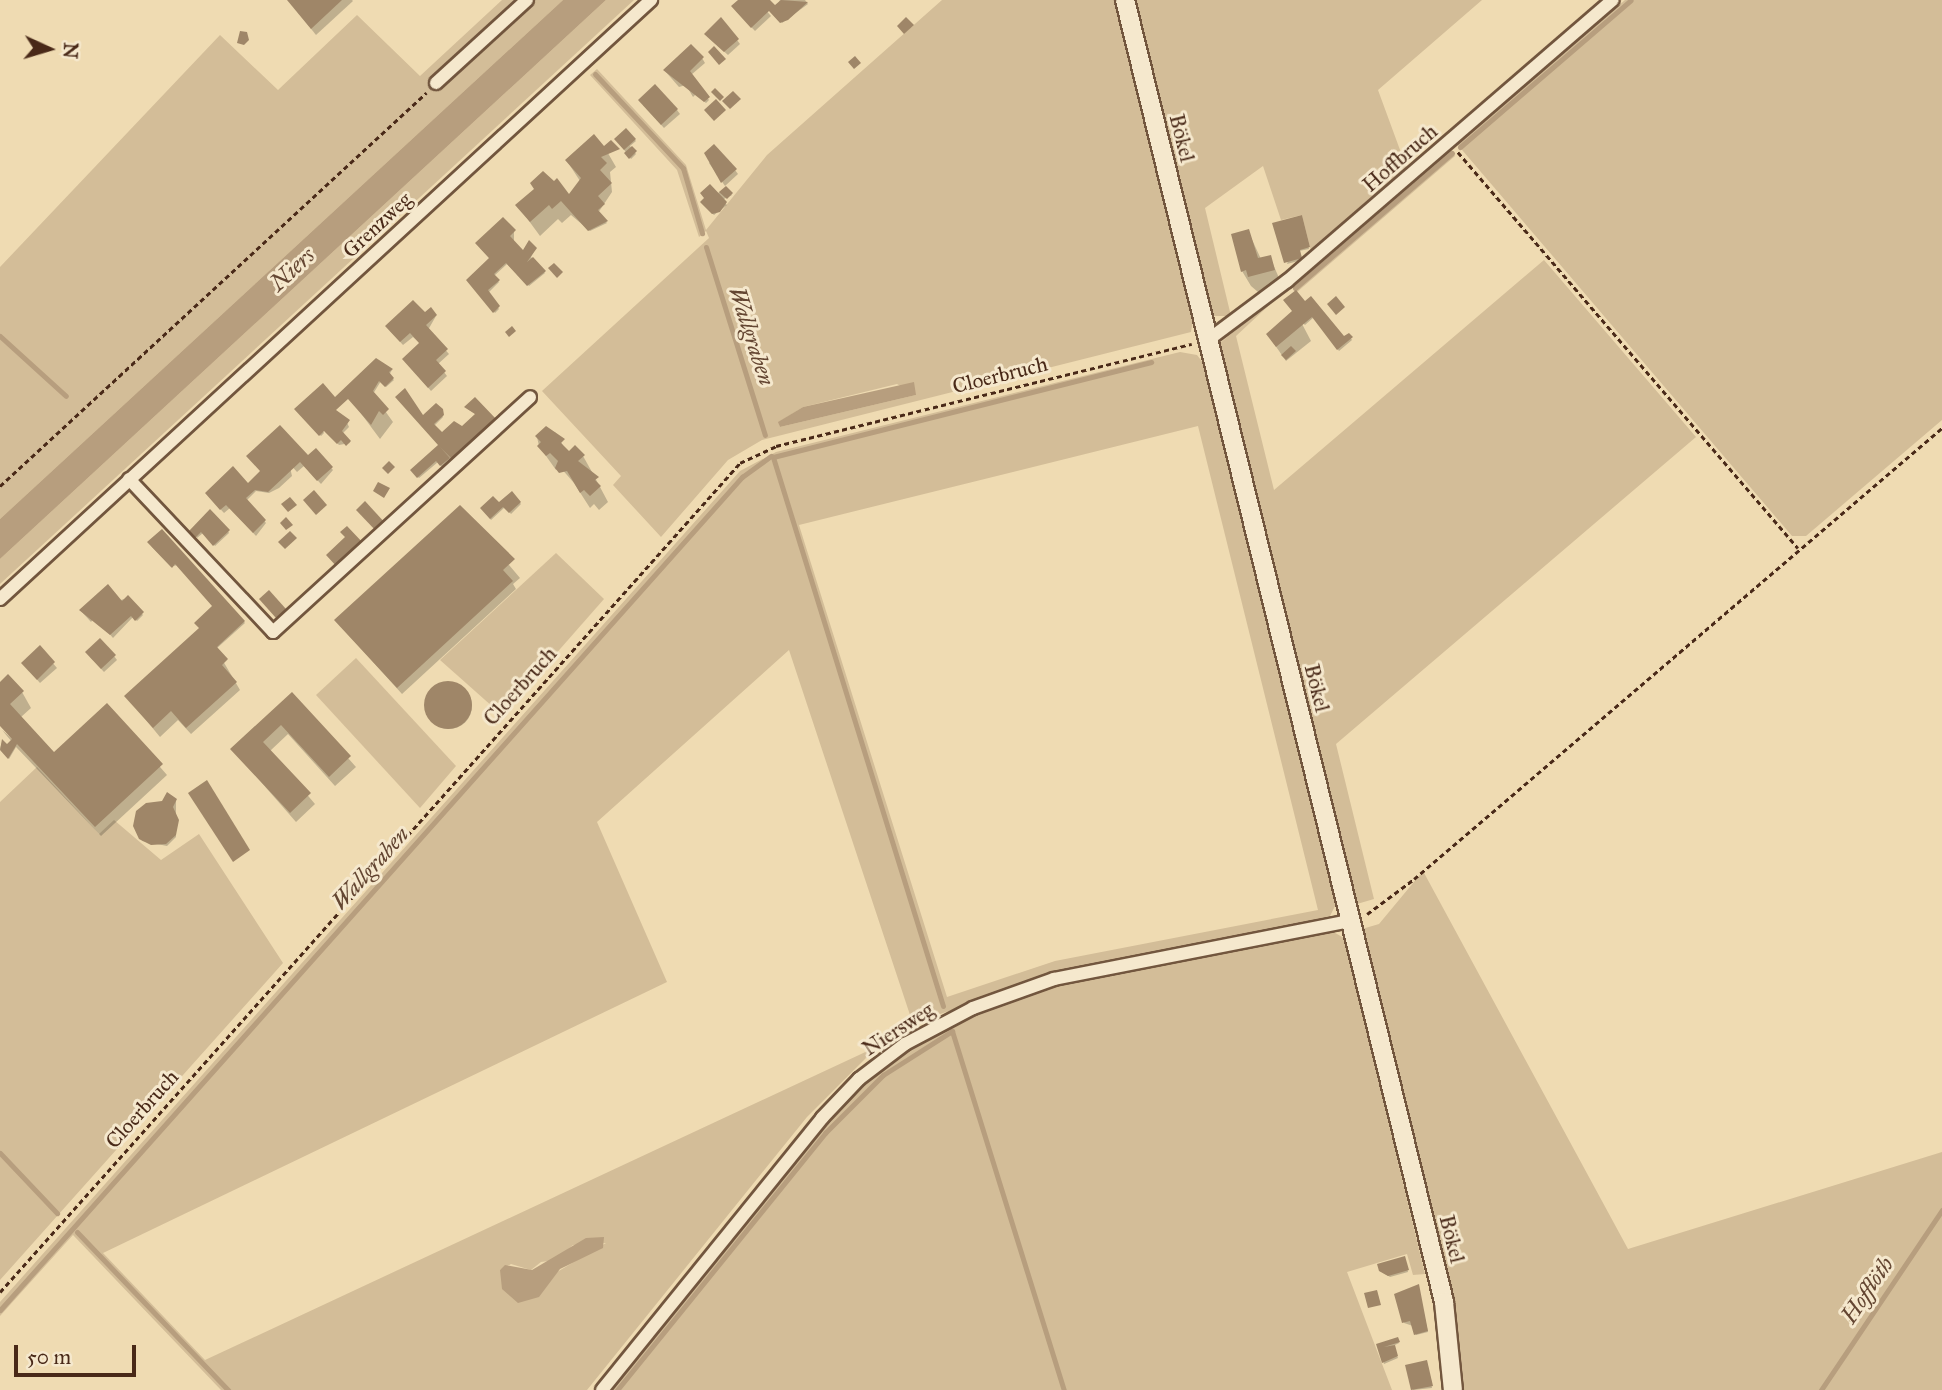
<!DOCTYPE html>
<meta charset="utf-8">
<style>
body{margin:0}
#map{position:relative;width:1942px;height:1390px;overflow:hidden;background:#efdbb2;font-family:"IM FELL Great Primer",serif}
div>[style]{position:absolute}
.green>*{inset:0;background:#d3bd98}
.water>*{inset:0;background:#b79e7e}
.shadow>*{inset:0;background:#0003}
.round{border-radius:50%}
.stream>*{height:5px;margin:-2.5px;padding:0 2.5px;transform-origin:2.5px;border-radius:2.5px;background:#b79e7e}
.building>*{inset:0;background:#9f8668}
.path>*{height:2.5px;margin-top:-1.25px;transform-origin:0;background:repeating-linear-gradient(90deg,#492918 0 5px,transparent 0 8.5px)}
.roads{filter:drop-shadow(2px 0 #72563e) drop-shadow(-2px 0 #72563e) drop-shadow(0 2px #72563e) drop-shadow(0 -2px #72563e)}
.minor>*{height:12px;margin:-6px;padding:0 6px;transform-origin:6px;border-radius:6px;background:#f5e8cd}
.secondary>*{height:18px;margin:-9px;padding:0 9px;transform-origin:9px;border-radius:9px;background:#f5e8cd}
span{translate:-50% -50%;white-space:nowrap;text-align:center;line-height:1.15;-webkit-text-stroke:6px #f5e8cd;paint-order:stroke}
.street-label{font-size:21px;color:#492918}
.water-label{font-size:23px;color:#644632;font-style:italic}
.north{position:absolute;left:14px;top:14px;width:70px;height:70px;-webkit-text-stroke:5px #f5e8cd;paint-order:stroke;rotate:94deg;font-size:19px;font-weight:700;line-height:28px;text-align:center;color:#492918}
.north::after{content:'';display:block;margin:auto;width:24px;height:32px;background:#492918;clip-path:polygon(50% 0,100% 100%,50% 72%,0 100%)}
.scale{position:absolute;left:14px;top:1345px;width:122px;height:32px;box-sizing:border-box;border:4px solid #492918;border-top:0;padding-left:9px;font-size:21px;line-height:24px;white-space:nowrap;color:#492918;-webkit-text-stroke:5px #f5e8cd;paint-order:stroke}
</style>
<div id="map">
<div class="green">
<div style="clip-path:polygon(502px 0,563px 0,0 519px,0 267px,220px 35px,278px 90px,357px 15px,420px 76px)"></div>
<div style="clip-path:polygon(606px 0,634px 0,0 584px,0 559px)"></div>
<div style="clip-path:polygon(evenodd,942px 0,1115px 0,1193px 320px,1191px 332px,762px 440px,728px 460px,661px 537px,613px 485px,621px 476px,542px 391px,709px 238px,706px 231px,699px 237px,677px 170px,590px 75px,597px 69px,686px 165px,706px 230px,767px 155px,942px 0,897px 384px,916px 395px,780px 427px,779px 422px,803px 407px,897px 384px)"></div>
<div style="clip-path:polygon(1135px 0,1482px 0,1378px 90px,1407px 169px,1311px 251px,1302px 215px,1281px 220px,1263px 166px,1205px 208px,1231px 316px,1212px 316px)"></div>
<div style="clip-path:polygon(1625px 0,1942px 0,1942px 420px,1806px 536px,1792px 536px,1457px 144px)"></div>
<div style="clip-path:polygon(1450px 149px,1455px 156px,1297px 292px,1291px 285px,1236px 336px,1274px 490px,1544px 260px,1696px 437px,1336px 744px,1374px 899px,1357px 904px,1219px 344px)"></div>
<div style="clip-path:polygon(evenodd,1180px 352px,1197px 355px,1204px 364px,1336px 904px,1330px 916px,1009px 989px,913px 1024px,789px 650px,597px 822px,667px 982px,103px 1253px,205px 1360px,889px 1041px,867px 1057px,807px 1117px,587px 1390px,221px 1390px,73px 1235px,0 1316px,0 1302px,740px 471px,776px 452px,1180px 352px,1198px 426px,1318px 910px,1055px 961px,947px 997px,799px 525px,1198px 426px,1180px 352px,606px 1243px,557px 1272px,500px 1270px,511px 1264px,531px 1270px,541px 1262px,555px 1260px,573px 1245px,606px 1243px)"></div>
<div style="clip-path:polygon(556px 553px,604px 599px,502px 715px,440px 660px)"></div>
<div style="clip-path:polygon(356px 658px,456px 766px,420px 808px,316px 695px)"></div>
<div style="clip-path:polygon(37px 767px,99px 834px,114px 820px,161px 860px,199px 834px,283px 963px,0 1280px,0 802px)"></div>
<div style="clip-path:polygon(1423px 871px,1628px 1249px,1942px 1152px,1942px 1390px,1462px 1390px,1452px 1304px,1362px 929px,1379px 924px)"></div>
<div style="clip-path:polygon(1330px 930px,1344px 938px,1425px 1274px,1413px 1275px,1407px 1254px,1347px 1272px,1392px 1390px,610px 1390px,821px 1129px,879px 1071px,927px 1037px,1016px 993px,1078px 977px)"></div>
</div>
<div class="water">
<div style="clip-path:polygon(563px 0,606px 0,0 559px,0 519px)"></div>
<div style="clip-path:polygon(914px 382px,916px 395px,780px 427px,778px 422px,803px 407px)"></div>
<div style="clip-path:polygon(604px 1237px,603px 1248px,560px 1269px,539px 1297px,518px 1303px,502px 1289px,500px 1270px,505px 1265px,532px 1270px,586px 1238px)"></div>
</div>
<div class="shadow">
<div style="clip-path:polygon(288px 0,352px 0,353px 1px,316px 35px)"></div>
<div style="clip-path:polygon(741px 0,757px 0,771px 16px,755px 31px,736px 11px)"></div>
<div style="clip-path:polygon(767px 0,775px 8px,780px 0,805px 0,808px 4px,782px 23px)"></div>
<div style="clip-path:polygon(709px 38px,737px 40px,740px 44px,728px 55px)"></div>
<div style="clip-path:polygon(702px 58px,705px 63px,691px 75px,709px 100px,706px 103px,696px 94px,693px 97px,686px 85px,679px 87px,665px 71px)"></div>
<div style="clip-path:polygon(643px 105px,677px 110px,680px 114px,664px 128px)"></div>
<div style="clip-path:polygon(626px 130px,636px 141px,630px 146px,636px 154px,631px 159px,616px 139px)"></div>
<div style="clip-path:polygon(605px 148px,616px 167px,610px 172px,612px 192px,598px 213px,607px 223px,590px 231px,571px 215px,562px 223px,558px 219px,540px 236px,518px 206px,568px 196px,580px 181px,567px 161px)"></div>
<div style="clip-path:polygon(712px 160px,735px 170px,738px 174px,725px 186px,709px 163px)"></div>
<div style="clip-path:polygon(725px 188px,732px 195px,722px 200px,727px 205px,714px 215px,703px 204px)"></div>
<div style="clip-path:polygon(1302px 219px,1309px 249px,1299px 251px,1302px 260px,1287px 264px)"></div>
<div style="clip-path:polygon(514px 231px,514px 242px,523px 252px,535px 249px,531px 257px,545px 273px,529px 286px,507px 264px,494px 276px,499px 282px,488px 293px,499px 309px,495px 313px,468px 280px,490px 259px,480px 248px)"></div>
<div style="clip-path:polygon(1248px 231px,1261px 259px,1270px 257px,1282px 285px,1258px 292px,1251px 286px,1242px 271px)"></div>
<div style="clip-path:polygon(1295px 292px,1344px 339px,1349px 335px,1352px 340px,1339px 351px,1314px 317px,1305px 325px,1300px 320px,1311px 341px,1286px 361px,1268px 335px,1295px 312px)"></div>
<div style="clip-path:polygon(436px 316px,428px 330px,449px 354px,438px 364px,447px 376px,431px 391px,404px 360px,421px 344px,413px 337px,403px 345px,390px 331px)"></div>
<div style="clip-path:polygon(392px 370px,389px 375px,394px 380px,386px 387px,381px 381px,373px 394px,393px 422px,380px 439px,348px 396px,334px 409px,345px 418px,349px 427px,342px 434px,350px 443px,339px 445px,319px 424px,324px 433px,321px 436px,311px 426px,357px 377px)"></div>
<div style="clip-path:polygon(436px 405px,443px 417px,434px 426px,442px 435px,462px 428px,477px 415px,466px 408px,496px 422px,442px 467px,438px 462px,419px 478px,413px 472px,440px 445px,423px 417px)"></div>
<div style="clip-path:polygon(280px 428px,313px 464px,316px 451px,333px 470px,321px 484px,304px 466px,297px 472px,289px 463px,292px 476px,279px 488px,269px 493px,256px 491px,247px 500px,266px 523px,256px 536px,230px 508px,224px 513px,209px 497px,248px 485px,262px 471px)"></div>
<div style="clip-path:polygon(555px 432px,568px 454px,583px 456px,592px 472px,608px 502px,599px 510px,594px 504px,590px 508px,574px 483px,560px 467px,556px 470px,539px 446px,537px 437px)"></div>
<div style="clip-path:polygon(511px 493px,521px 504px,511px 514px,505px 507px,491px 520px,482px 509px,499px 505px)"></div>
<div style="clip-path:polygon(460px 507px,520px 578px,513px 584px,516px 589px,402px 694px,336px 621px)"></div>
<div style="clip-path:polygon(162px 531px,245px 623px,216px 649px,240px 690px,191px 734px,178px 720px,160px 737px,126px 696px,201px 628px,197px 623px,214px 607px,177px 565px,171px 567px,152px 547px,150px 542px)"></div>
<div style="clip-path:polygon(191px 531px,228px 531px,229px 533px,215px 546px,203px 533px,197px 538px)"></div>
<div style="clip-path:polygon(128px 598px,143px 615px,137px 621px,133px 617px,113px 638px,95px 617px,91px 622px,81px 611px)"></div>
<div style="clip-path:polygon(40px 648px,57px 668px,40px 683px,26px 667px)"></div>
<div style="clip-path:polygon(114px 656px,117px 660px,104px 672px,90px 657px)"></div>
<div class="round" style="left:426px;top:683px;width:46px;height:46px"></div>
<div style="clip-path:polygon(0 684px,22px 692px,31px 708px,21px 717px,54px 754px,107px 706px,167px 775px,101px 836px,16px 747px,9px 759px,0 749px,2px 742px,7px 747px,12px 742px,2px 730px,23px 748px,0 723px)"></div>
<div style="clip-path:polygon(292px 695px,356px 767px,335px 786px,288px 734px,270px 751px,315px 804px,296px 822px,232px 749px)"></div>
<div style="clip-path:polygon(176px 800px,176px 837px,167px 846px,142px 841px,135px 826px)"></div>
<div style="clip-path:polygon(1405px 1259px,1408px 1272px,1390px 1277px,1380px 1271px)"></div>
<div style="clip-path:polygon(1418px 1286px,1428px 1332px,1416px 1335px,1413px 1326px,1404px 1323px)"></div>
<div style="clip-path:polygon(1397px 1339px,1399px 1343px,1393px 1346px,1398px 1358px,1384px 1364px,1378px 1345px)"></div>
<div style="clip-path:polygon(1427px 1364px,1432px 1388px,1413px 1390px,1408px 1366px)"></div>
</div>
<div class="stream">
<div style="left:595px;top:74px;width:129px;rotate:46.9deg"></div>
<div style="left:683px;top:168px;width:68px;rotate:73.7deg"></div>
<div style="left:1460px;top:147px;width:225px;rotate:-40.7deg"></div>
<div style="left:706px;top:247px;width:197px;rotate:72.6deg"></div>
<div style="left:1295px;top:288px;width:207px;rotate:-40.7deg"></div>
<div style="left:0;top:336px;width:89px;rotate:42.3deg"></div>
<div style="left:943px;top:1006px;width:575px;rotate:-107.21deg"></div>
<div style="left:773px;top:457px;width:390px;rotate:-14.1deg"></div>
<div style="left:0;top:1153px;width:83px;rotate:46.5deg"></div>
<div style="left:77px;top:1232px;width:219px;rotate:46.3deg"></div>
<div style="left:0;top:1310px;width:1116px;rotate:-48.31deg"></div>
<div style="left:742px;top:477px;width:36px;rotate:-36deg"></div>
<div style="left:617px;top:1390px;width:331px;rotate:-51deg"></div>
<div style="left:825px;top:1133px;width:82px;rotate:-45deg"></div>
<div style="left:883px;top:1075px;width:82px;rotate:-32.5deg"></div>
<div style="left:952px;top:1031px;width:376px;rotate:72.7deg"></div>
<div style="left:1821px;top:1390px;width:217px;rotate:-56.1deg"></div>
</div>
<div class="building">
<div style="clip-path:polygon(287px 0,342px 0,311px 29px)"></div>
<div style="clip-path:polygon(738px 0,770px 0,775px 5px,781px 0,808px 2px,788px 20px,780px 23px,769px 11px,751px 28px,731px 6px)"></div>
<div style="clip-path:polygon(721px 17px,739px 39px,724px 52px,704px 34px)"></div>
<div style="clip-path:polygon(906px 17px,914px 25px,904px 34px,897px 26px)"></div>
<div style="clip-path:polygon(240px 31px,247px 32px,249px 40px,244px 45px,237px 43px)"></div>
<div style="clip-path:polygon(691px 44px,704px 57px,690px 71px,710px 97px,704px 102px,663px 70px)"></div>
<div style="clip-path:polygon(714px 46px,726px 59px,719px 65px,708px 52px)"></div>
<div style="clip-path:polygon(855px 56px,861px 63px,854px 69px,848px 62px)"></div>
<div style="clip-path:polygon(655px 84px,678px 109px,661px 125px,638px 100px)"></div>
<div style="clip-path:polygon(715px 88px,724px 97px,720px 101px,711px 92px)"></div>
<div style="clip-path:polygon(733px 91px,741px 99px,730px 109px,722px 101px)"></div>
<div style="clip-path:polygon(716px 99px,726px 110px,714px 121px,704px 110px)"></div>
<div style="clip-path:polygon(626px 128px,636px 139px,624px 150px,614px 139px)"></div>
<div style="clip-path:polygon(594px 134px,604px 146px,611px 140px,620px 149px,601px 157px,607px 163px,600px 170px,612px 183px,598px 196px,605px 204px,598px 210px,608px 221px,588px 231px,561px 201px,552px 209px,549px 205px,530px 222px,515px 205px,534px 189px,530px 183px,543px 171px,554px 181px,557px 178px,569px 194px,581px 178px,565px 160px)"></div>
<div style="clip-path:polygon(714px 144px,737px 169px,721px 183px,704px 153px)"></div>
<div style="clip-path:polygon(632px 146px,637px 151px,629px 159px,624px 153px)"></div>
<div style="clip-path:polygon(710px 184px,727px 202px,720px 212px,712px 214px,700px 202px,704px 198px,700px 193px)"></div>
<div style="clip-path:polygon(726px 186px,733px 193px,727px 199px,719px 192px)"></div>
<div style="clip-path:polygon(1302px 215px,1310px 247px,1300px 250px,1302px 258px,1284px 263px,1272px 223px)"></div>
<div style="clip-path:polygon(503px 217px,516px 230px,510px 236px,523px 250px,529px 240px,537px 248px,527px 262px,533px 257px,546px 271px,527px 286px,506px 263px,494px 274px,500px 280px,488px 290px,500px 306px,493px 313px,466px 280px,489px 258px,475px 243px)"></div>
<div style="clip-path:polygon(1249px 229px,1258px 258px,1271px 255px,1275px 270px,1248px 277px,1246px 270px,1241px 272px,1231px 234px)"></div>
<div style="clip-path:polygon(554px 263px,563px 272px,557px 278px,548px 268px)"></div>
<div style="clip-path:polygon(1296px 290px,1305px 301px,1311px 296px,1344px 336px,1349px 333px,1353px 337px,1337px 350px,1312px 317px,1276px 347px,1266px 334px,1292px 311px,1283px 300px)"></div>
<div style="clip-path:polygon(1336px 296px,1345px 307px,1336px 315px,1327px 304px)"></div>
<div style="clip-path:polygon(413px 300px,425px 312px,431px 307px,437px 315px,426px 325px,448px 349px,436px 360px,446px 371px,428px 388px,402px 359px,419px 343px,410px 333px,400px 342px,385px 326px)"></div>
<div style="clip-path:polygon(512px 326px,516px 331px,509px 337px,505px 332px)"></div>
<div style="clip-path:polygon(1291px 346px,1296px 351px,1286px 360px,1281px 355px)"></div>
<div style="clip-path:polygon(376px 358px,393px 369px,389px 372px,394px 378px,385px 387px,379px 381px,373px 391px,389px 409px,383px 415px,379px 411px,371px 425px,348px 399px,336px 410px,350px 420px,342px 431px,351px 441px,346px 446px,341px 440px,337px 444px,324px 431px,319px 436px,294px 409px,323px 383px,335px 397px)"></div>
<div style="clip-path:polygon(405px 388px,423px 415px,436px 403px,443px 409px,444px 415px,434px 424px,442px 432px,454px 421px,462px 426px,475px 414px,464px 407px,475px 397px,497px 420px,454px 461px,440px 447px,450px 458px,440px 466px,436px 461px,417px 478px,410px 470px,438px 445px,395px 397px)"></div>
<div style="clip-path:polygon(280px 425px,308px 455px,316px 448px,333px 467px,317px 481px,300px 462px,268px 492px,255px 490px,246px 498px,266px 520px,253px 533px,226px 505px,220px 510px,205px 493px,233px 466px,248px 483px,260px 471px,246px 456px)"></div>
<div style="clip-path:polygon(546px 426px,565px 439px,561px 443px,569px 451px,575px 445px,585px 455px,578px 461px,599px 477px,595px 480px,601px 486px,590px 496px,584px 490px,580px 493px,567px 471px,559px 473px,555px 468px,558px 461px,550px 453px,546px 456px,537px 446px,541px 442px,535px 436px)"></div>
<div style="clip-path:polygon(389px 461px,395px 467px,388px 474px,382px 468px)"></div>
<div style="clip-path:polygon(378px 482px,390px 488px,384px 498px,373px 491px)"></div>
<div style="clip-path:polygon(314px 490px,327px 505px,316px 515px,303px 500px)"></div>
<div style="clip-path:polygon(512px 491px,521px 502px,509px 513px,503px 507px,490px 519px,480px 508px,493px 496px,499px 502px)"></div>
<div style="clip-path:polygon(290px 497px,297px 505px,288px 512px,281px 504px)"></div>
<div style="clip-path:polygon(365px 501px,386px 524px,377px 532px,356px 510px)"></div>
<div style="clip-path:polygon(460px 505px,515px 559px,503px 570px,513px 581px,397px 688px,334px 620px)"></div>
<div style="clip-path:polygon(210px 509px,230px 530px,213px 546px,201px 532px,195px 538px,189px 531px)"></div>
<div style="clip-path:polygon(286px 517px,293px 525px,286px 530px,280px 523px)"></div>
<div style="clip-path:polygon(347px 526px,364px 544px,338px 568px,326px 555px,345px 537px,340px 532px)"></div>
<div style="clip-path:polygon(162px 529px,245px 621px,217px 647px,228px 659px,222px 665px,237px 682px,186px 728px,171px 711px,153px 728px,124px 696px,199px 628px,194px 623px,212px 606px,175px 564px,172px 568px,147px 542px)"></div>
<div style="clip-path:polygon(290px 531px,297px 538px,285px 549px,278px 542px)"></div>
<div style="clip-path:polygon(108px 584px,122px 601px,128px 595px,144px 612px,135px 621px,131px 616px,110px 635px,79px 610px)"></div>
<div style="clip-path:polygon(269px 590px,286px 609px,276px 618px,259px 599px)"></div>
<div style="clip-path:polygon(100px 638px,116px 655px,101px 669px,85px 652px)"></div>
<div style="clip-path:polygon(40px 645px,55px 662px,37px 680px,21px 663px)"></div>
<div style="clip-path:polygon(8px 674px,24px 691px,10px 704px,54px 752px,107px 703px,163px 764px,95px 827px,17px 744px,8px 759px,0 750px,2px 739px,7px 744px,12px 739px,0 726px,0 682px)"></div>
<div class="round" style="left:424px;top:681px;width:48px;height:48px"></div>
<div style="clip-path:polygon(292px 692px,351px 756px,329px 777px,281px 725px,263px 742px,311px 793px,290px 813px,230px 749px)"></div>
<div style="clip-path:polygon(207px 780px,250px 850px,233px 862px,188px 793px)"></div>
<div style="clip-path:polygon(167px 792px,177px 799px,173px 807px,179px 820px,176px 835px,166px 844px,151px 845px,139px 839px,133px 826px,136px 811px,146px 803px,162px 801px)"></div>
<div style="clip-path:polygon(1405px 1256px,1409px 1270px,1388px 1276px,1379px 1271px,1377px 1264px)"></div>
<div style="clip-path:polygon(1419px 1284px,1428px 1331px,1414px 1335px,1410px 1321px,1402px 1323px,1394px 1294px)"></div>
<div style="clip-path:polygon(1377px 1290px,1381px 1305px,1368px 1308px,1364px 1293px)"></div>
<div style="clip-path:polygon(1398px 1337px,1400px 1342px,1384px 1347px,1395px 1345px,1398px 1356px,1382px 1363px,1376px 1344px)"></div>
<div style="clip-path:polygon(1427px 1360px,1433px 1386px,1411px 1390px,1405px 1365px)"></div>
</div>
<div class="path">
<div style="left:1458px;top:152px;width:522px;rotate:49.35deg"></div>
<div style="left:0;top:486px;width:580px;rotate:-42.69deg"></div>
<div style="left:1367px;top:914px;width:59px;rotate:-36.7deg"></div>
<div style="left:1414px;top:879px;width:694px;rotate:-40.5deg"></div>
<div style="left:0;top:1292px;width:1111px;rotate:-48.25deg"></div>
<div style="left:740px;top:463px;width:40px;rotate:-25deg"></div>
<div style="left:776px;top:446px;width:428px;rotate:-13.8deg"></div>
</div>
<div class="roads">
<div class="minor">
<div style="left:436px;top:83px;width:123px;rotate:-42.4deg"></div>
<div style="left:1208px;top:340px;width:99px;rotate:-36.8deg"></div>
<div style="left:1287px;top:281px;width:430px;rotate:-40.8deg"></div>
<div style="left:129px;top:479px;width:210px;rotate:46.7deg"></div>
<div style="left:273px;top:632px;width:348px;rotate:-42.4deg"></div>
<div style="left:0;top:599px;width:885px;rotate:-42.62deg"></div>
<div style="left:602px;top:1390px;width:350px;rotate:-51deg"></div>
<div style="left:822px;top:1118px;width:54px;rotate:-46.5deg"></div>
<div style="left:859px;top:1079px;width:58px;rotate:-37.3deg"></div>
<div style="left:905px;top:1044px;width:77px;rotate:-27.9deg"></div>
<div style="left:973px;top:1008px;width:86px;rotate:-19.7deg"></div>
<div style="left:1054px;top:979px;width:303px;rotate:-11.1deg"></div>
</div>
<div class="secondary">
<div style="left:1125px;top:0;width:1341px;rotate:76.23deg"></div>
<div style="left:1444px;top:1302px;width:88px;rotate:84.2deg"></div>
</div>
</div>
<div class="street-label">
<span style="left:1182px;top:138px;rotate:76deg">Bökel</span>
<span style="left:1400px;top:158px;rotate:-41deg">Hoffbruch</span>
<span style="left:377px;top:225px;rotate:-43deg">Grenzweg</span>
<span style="left:1000px;top:375px;rotate:-14deg">Cloerbruch</span>
<span style="left:520px;top:686px;rotate:-48deg">Cloerbruch</span>
<span style="left:1317px;top:688px;rotate:76deg">Bökel</span>
<span style="left:898px;top:1029px;rotate:-33deg">Niersweg</span>
<span style="left:142px;top:1109px;rotate:-48deg">Cloerbruch</span>
<span style="left:1452px;top:1239px;rotate:76deg">Bökel</span>
</div>
<div class="water-label">
<span style="left:292px;top:269px;rotate:-43deg">Niers</span>
<span style="left:752px;top:336px;rotate:72deg">Wallgraben</span>
<span style="left:370px;top:868px;rotate:-48deg">Wallgraben</span>
<span style="left:1867px;top:1290px;rotate:-56deg">Hofflöth</span>
</div>
<div class="north">N</div>
<div class="scale">50 m</div>
</div>
